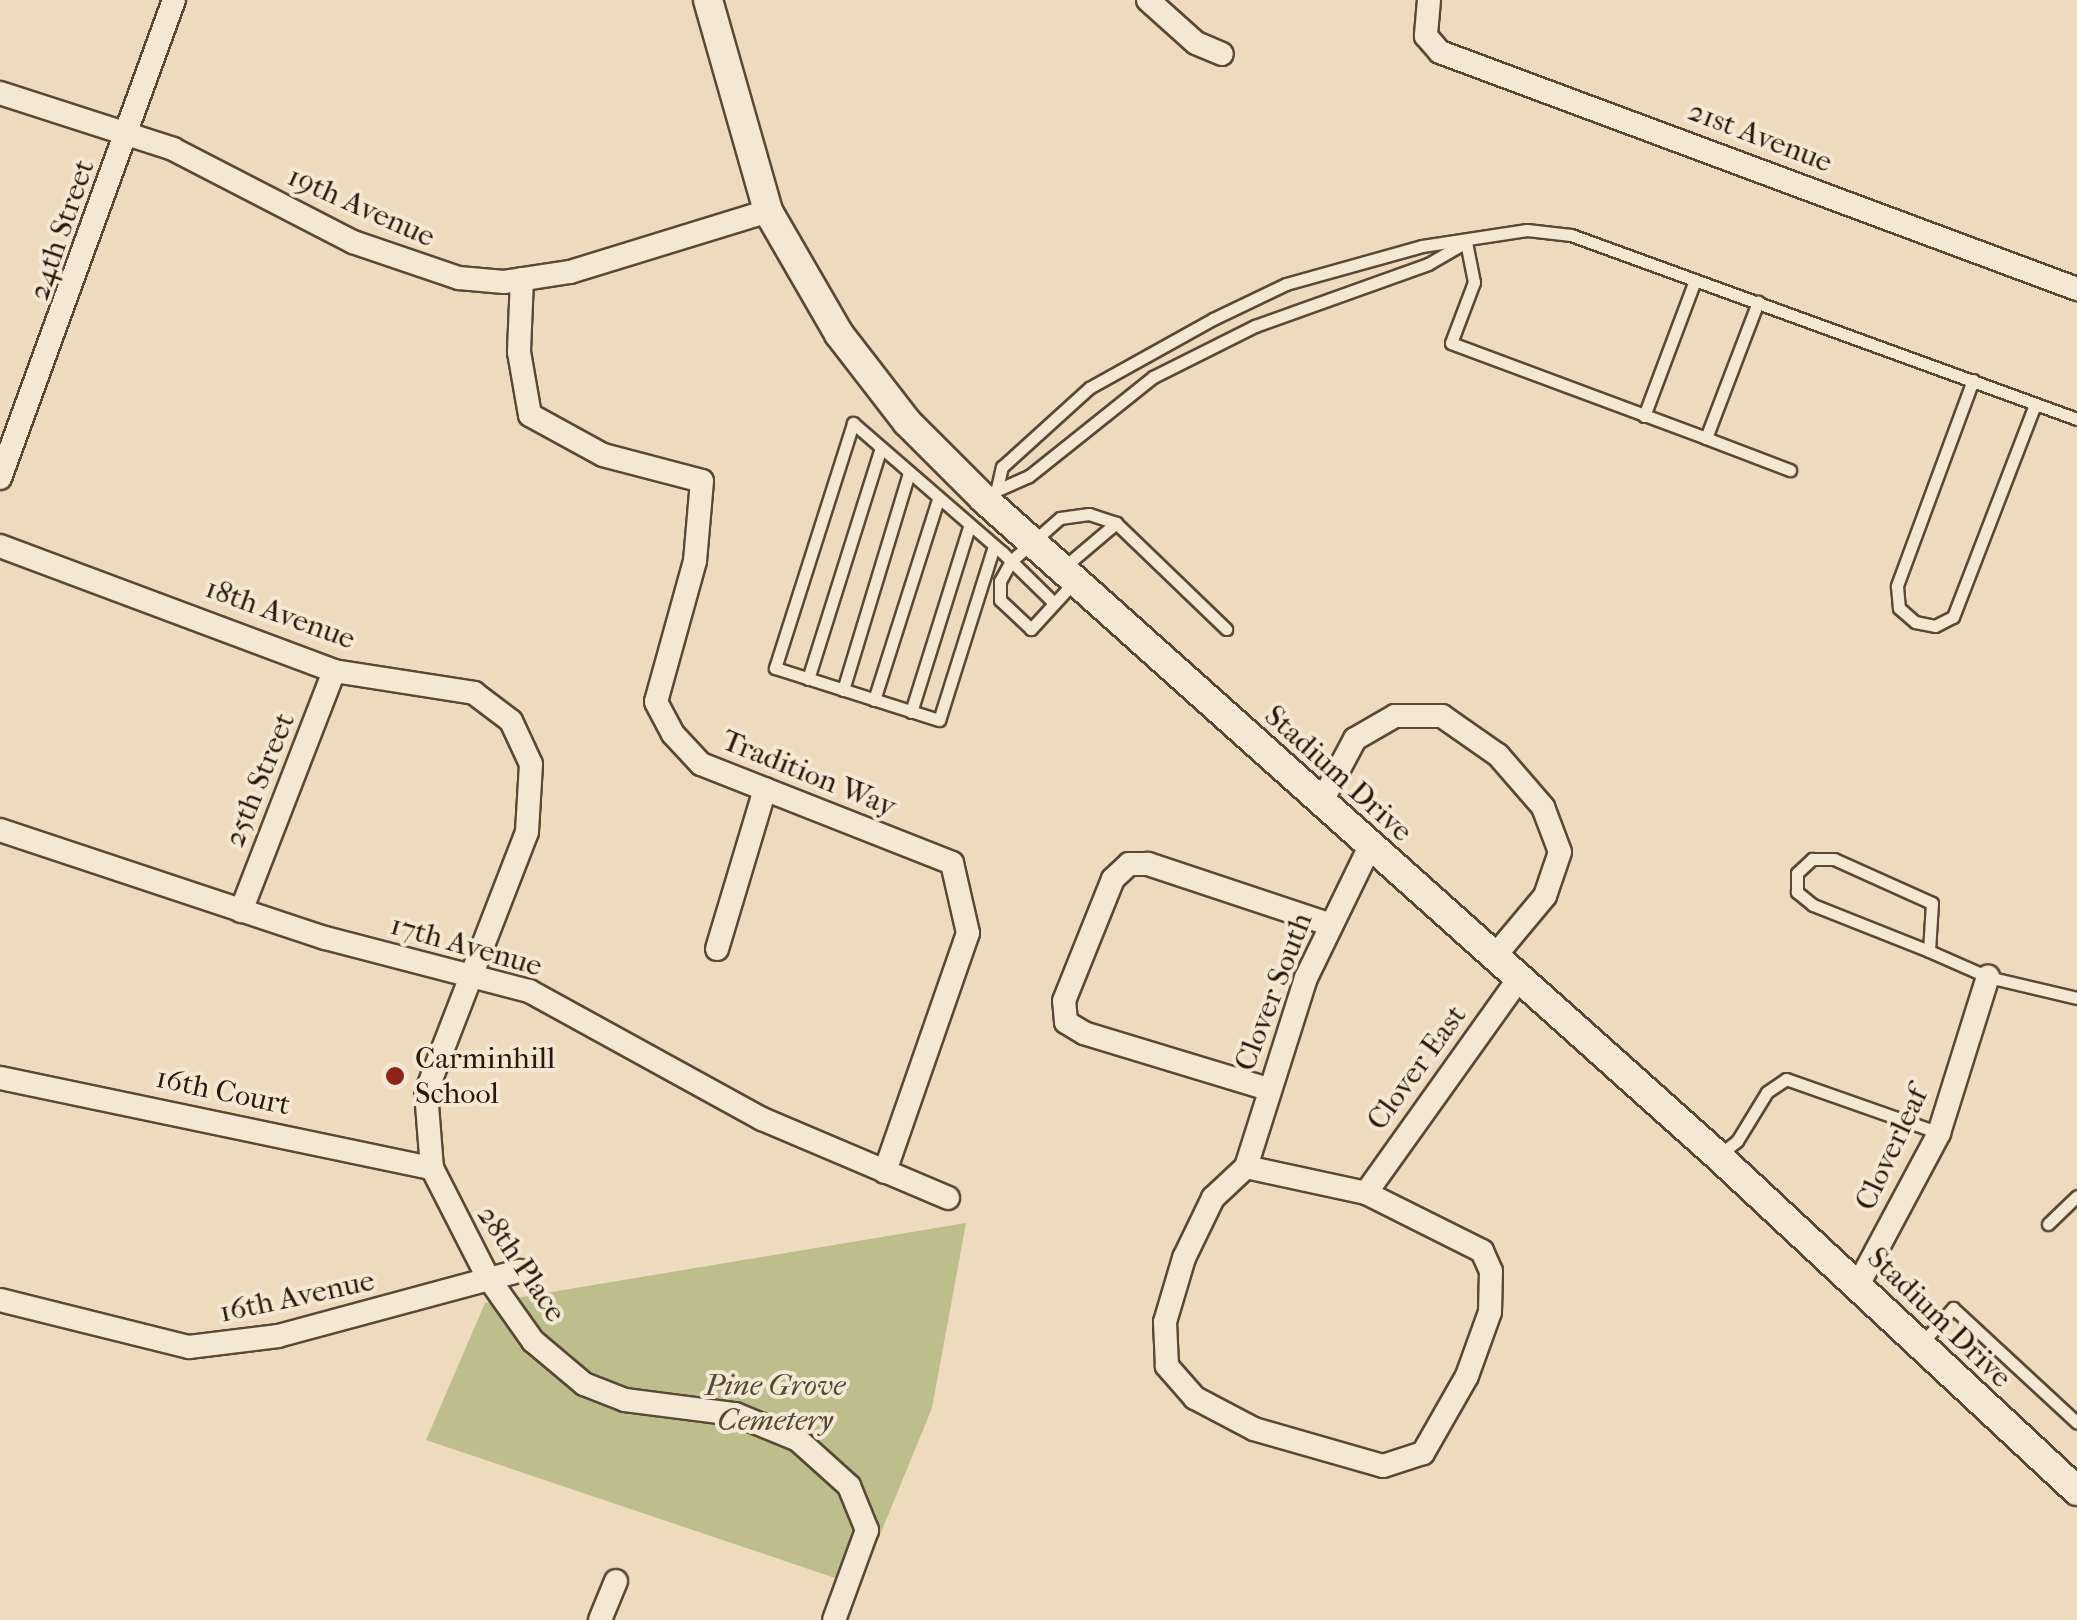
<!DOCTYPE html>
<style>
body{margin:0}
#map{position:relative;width:2077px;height:1620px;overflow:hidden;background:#eedabc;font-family:"IM FELL French Canon",serif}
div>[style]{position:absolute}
.green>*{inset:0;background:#bebe8d}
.roads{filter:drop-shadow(2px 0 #5a4836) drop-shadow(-2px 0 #5a4836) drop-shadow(0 2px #5a4836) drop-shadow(0 -2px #5a4836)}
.service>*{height:11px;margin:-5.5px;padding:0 5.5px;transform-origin:5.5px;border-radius:5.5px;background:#f4e7d3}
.minor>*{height:22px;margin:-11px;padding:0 11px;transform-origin:11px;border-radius:11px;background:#f4e7d3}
.tertiary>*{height:28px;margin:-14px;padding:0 14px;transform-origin:14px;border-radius:14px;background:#f4e7d3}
.dots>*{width:28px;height:28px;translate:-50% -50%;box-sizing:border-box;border:5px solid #f4e7d3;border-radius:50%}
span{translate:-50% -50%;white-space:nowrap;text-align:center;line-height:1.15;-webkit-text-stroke:8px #f4e7d3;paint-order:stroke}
.street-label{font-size:30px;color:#29170a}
.poi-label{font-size:30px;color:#29170a}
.left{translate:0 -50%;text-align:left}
.park-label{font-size:30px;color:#564931;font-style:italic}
</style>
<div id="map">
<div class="green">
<div style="clip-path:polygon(966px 1223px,932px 1408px,859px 1586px,426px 1440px,485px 1303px)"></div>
</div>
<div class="roads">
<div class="service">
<div style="left:1466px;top:242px;width:41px;rotate:78.7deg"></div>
<div style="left:1474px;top:282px;width:65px;rotate:110.7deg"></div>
<div style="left:1451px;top:343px;width:272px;rotate:20.4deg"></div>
<div style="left:1706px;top:438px;width:146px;rotate:-69.1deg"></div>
<div style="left:1973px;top:380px;width:220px;rotate:110.3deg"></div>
<div style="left:1897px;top:586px;width:22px;rotate:85deg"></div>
<div style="left:1899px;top:608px;width:21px;rotate:41deg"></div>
<div style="left:1915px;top:622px;width:20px;rotate:11deg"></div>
<div style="left:1935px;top:626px;width:20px;rotate:-27deg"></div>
<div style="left:1953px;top:617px;width:227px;rotate:-68.9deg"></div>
<div style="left:1644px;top:416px;width:145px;rotate:-69.4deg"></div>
<div style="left:1706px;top:438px;width:90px;rotate:20.9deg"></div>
<div style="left:997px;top:488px;width:22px;rotate:-77deg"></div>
<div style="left:1002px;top:467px;width:118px;rotate:-42.2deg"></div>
<div style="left:1089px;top:388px;width:142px;rotate:-29.1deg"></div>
<div style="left:1213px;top:319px;width:81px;rotate:-25.6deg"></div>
<div style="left:1286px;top:284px;width:141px;rotate:-15.6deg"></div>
<div style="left:1422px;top:246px;width:106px;rotate:-8.7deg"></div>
<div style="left:1527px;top:230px;width:44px;rotate:6.5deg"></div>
<div style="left:1571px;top:235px;width:538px;rotate:19.98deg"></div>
<div style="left:993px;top:492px;width:39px;rotate:-24deg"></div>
<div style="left:1029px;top:476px;width:159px;rotate:-38.6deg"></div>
<div style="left:1153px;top:377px;width:114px;rotate:-26.6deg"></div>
<div style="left:1255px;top:326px;width:184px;rotate:-19.7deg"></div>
<div style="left:1428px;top:264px;width:39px;rotate:-30deg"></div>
<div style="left:994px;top:546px;width:182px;rotate:107.5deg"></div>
<div style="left:939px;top:720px;width:172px;rotate:-162.4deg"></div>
<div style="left:775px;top:668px;width:257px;rotate:-72.3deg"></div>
<div style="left:853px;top:423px;width:197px;rotate:40.9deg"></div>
<div style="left:1002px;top:552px;width:73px;rotate:44.4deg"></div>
<div style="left:1063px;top:568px;width:70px;rotate:-40.3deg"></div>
<div style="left:1116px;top:523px;width:153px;rotate:43.9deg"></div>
<div style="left:1074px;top:582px;width:64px;rotate:132.5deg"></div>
<div style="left:1031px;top:629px;width:42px;rotate:-136.9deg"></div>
<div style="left:1000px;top:600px;width:19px;rotate:-90deg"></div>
<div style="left:1000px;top:581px;width:23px;rotate:-61deg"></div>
<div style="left:1011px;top:561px;width:65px;rotate:-41.3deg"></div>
<div style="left:1060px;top:518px;width:29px;rotate:-8deg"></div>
<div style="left:1089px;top:514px;width:28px;rotate:18deg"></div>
<div style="left:808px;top:679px;width:242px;rotate:-72.5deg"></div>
<div style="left:843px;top:690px;width:227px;rotate:-73.1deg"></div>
<div style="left:874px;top:700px;width:211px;rotate:-72.3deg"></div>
<div style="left:911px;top:712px;width:194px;rotate:-72.6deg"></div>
<div style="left:1812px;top:859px;width:22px"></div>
<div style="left:1834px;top:859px;width:107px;rotate:24.2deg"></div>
<div style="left:1932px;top:903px;width:48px;rotate:93.6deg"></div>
<div style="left:1929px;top:951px;width:125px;rotate:-158.4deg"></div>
<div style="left:1813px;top:905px;width:21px;rotate:-141deg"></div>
<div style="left:1797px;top:892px;width:19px;rotate:-90deg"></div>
<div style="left:1797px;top:873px;width:21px;rotate:-43deg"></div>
<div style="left:1929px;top:951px;width:64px;rotate:23.8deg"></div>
<div style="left:1988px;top:977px;width:91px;rotate:13.3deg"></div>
<div style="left:1719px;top:1155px;width:23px;rotate:-38deg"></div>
<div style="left:1737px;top:1141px;width:57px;rotate:-58.5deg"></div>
<div style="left:1767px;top:1092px;width:23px;rotate:-34deg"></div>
<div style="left:1786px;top:1079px;width:162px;rotate:19.4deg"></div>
<div style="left:2048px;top:1224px;width:40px;rotate:-44deg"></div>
<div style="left:1922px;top:1343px;width:47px;rotate:-48.5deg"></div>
<div style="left:1953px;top:1308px;width:169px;rotate:42.8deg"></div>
</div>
<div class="minor">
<div style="left:1148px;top:0;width:64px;rotate:41.9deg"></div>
<div style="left:1196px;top:43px;width:28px;rotate:23deg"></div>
<div style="left:1429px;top:0;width:36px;rotate:95deg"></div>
<div style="left:1426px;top:36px;width:21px;rotate:49deg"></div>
<div style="left:1440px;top:52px;width:680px;rotate:20.41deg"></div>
<div style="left:0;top:93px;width:182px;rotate:17.9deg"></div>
<div style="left:173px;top:149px;width:203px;rotate:27.3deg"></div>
<div style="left:353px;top:242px;width:112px;rotate:18.8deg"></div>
<div style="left:459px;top:278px;width:45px;rotate:5.1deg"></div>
<div style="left:504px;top:282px;width:67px;rotate:-8.6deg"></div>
<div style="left:570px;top:272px;width:207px;rotate:-17.1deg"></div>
<div style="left:522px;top:279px;width:73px;rotate:92.4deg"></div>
<div style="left:519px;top:352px;width:64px;rotate:80.1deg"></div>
<div style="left:530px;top:415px;width:83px;rotate:28.7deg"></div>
<div style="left:603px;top:455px;width:102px;rotate:14.7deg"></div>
<div style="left:702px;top:481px;width:80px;rotate:95deg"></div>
<div style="left:695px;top:561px;width:146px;rotate:105.5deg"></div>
<div style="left:656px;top:702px;width:36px;rotate:62deg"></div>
<div style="left:673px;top:734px;width:41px;rotate:47deg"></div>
<div style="left:701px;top:764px;width:270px;rotate:21.5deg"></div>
<div style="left:952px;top:863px;width:72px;rotate:77.1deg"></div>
<div style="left:968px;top:933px;width:253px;rotate:109.2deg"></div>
<div style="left:0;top:478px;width:509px;rotate:-70deg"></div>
<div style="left:0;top:546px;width:357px;rotate:20.5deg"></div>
<div style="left:334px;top:671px;width:142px;rotate:8.9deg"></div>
<div style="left:474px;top:693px;width:46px;rotate:37.1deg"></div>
<div style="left:511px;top:721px;width:47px;rotate:65.1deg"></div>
<div style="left:531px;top:764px;width:68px;rotate:93.4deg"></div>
<div style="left:527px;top:832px;width:279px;rotate:111.2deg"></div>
<div style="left:426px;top:1092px;width:76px;rotate:85.5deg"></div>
<div style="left:432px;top:1168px;width:121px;rotate:63deg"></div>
<div style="left:487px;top:1276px;width:80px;rotate:54.7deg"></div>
<div style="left:533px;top:1341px;width:67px;rotate:40.1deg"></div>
<div style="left:584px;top:1384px;width:44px;rotate:21.3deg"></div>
<div style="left:625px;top:1400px;width:111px;rotate:7.3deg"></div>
<div style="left:735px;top:1414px;width:68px;rotate:22.4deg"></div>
<div style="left:798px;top:1440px;width:69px;rotate:42deg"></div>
<div style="left:849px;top:1486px;width:48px;rotate:67.8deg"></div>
<div style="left:867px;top:1530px;width:96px;rotate:110.1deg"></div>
<div style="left:1323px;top:799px;width:68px;rotate:-61.9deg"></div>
<div style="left:1355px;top:739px;width:46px;rotate:-29.9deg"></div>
<div style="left:1395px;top:716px;width:47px"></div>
<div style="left:1442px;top:716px;width:68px;rotate:34.9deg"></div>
<div style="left:1498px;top:755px;width:69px;rotate:49.1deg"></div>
<div style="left:1543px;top:807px;width:48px;rotate:69.3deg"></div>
<div style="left:1560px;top:852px;width:46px;rotate:108.8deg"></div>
<div style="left:1545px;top:896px;width:80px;rotate:129.9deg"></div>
<div style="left:0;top:830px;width:342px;rotate:18.4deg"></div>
<div style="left:325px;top:938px;width:211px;rotate:14.6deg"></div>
<div style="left:529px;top:991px;width:266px;rotate:28.8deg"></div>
<div style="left:762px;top:1119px;width:202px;rotate:23deg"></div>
<div style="left:241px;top:911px;width:257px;rotate:-68.8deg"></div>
<div style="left:717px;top:949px;width:167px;rotate:-73.3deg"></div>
<div style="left:0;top:1078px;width:441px;rotate:11.8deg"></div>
<div style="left:1268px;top:1089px;width:192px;rotate:-163.1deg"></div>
<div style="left:1084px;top:1033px;width:21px;rotate:-149deg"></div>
<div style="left:1066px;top:1022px;width:21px;rotate:-95deg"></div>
<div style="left:1064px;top:1001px;width:131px;rotate:-68.1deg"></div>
<div style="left:1113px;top:879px;width:22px;rotate:-43deg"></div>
<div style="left:1129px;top:864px;width:19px"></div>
<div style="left:1148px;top:864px;width:193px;rotate:18.4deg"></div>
<div style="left:1246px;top:1167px;width:123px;rotate:12.2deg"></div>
<div style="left:1366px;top:1193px;width:130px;rotate:26.6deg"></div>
<div style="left:1482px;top:1251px;width:22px;rotate:66deg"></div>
<div style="left:1491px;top:1271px;width:41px;rotate:91.4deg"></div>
<div style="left:1490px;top:1312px;width:68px;rotate:109.8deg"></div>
<div style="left:1467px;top:1376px;width:89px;rotate:119.7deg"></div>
<div style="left:1423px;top:1453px;width:42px;rotate:162deg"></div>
<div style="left:1383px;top:1466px;width:134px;rotate:-164deg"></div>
<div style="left:1254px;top:1429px;width:67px;rotate:-152.3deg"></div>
<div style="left:1195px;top:1398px;width:43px;rotate:-131.2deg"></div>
<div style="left:1167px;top:1366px;width:44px;rotate:-92.6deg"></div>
<div style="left:1165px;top:1322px;width:67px;rotate:-73.5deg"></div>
<div style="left:1184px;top:1258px;width:67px;rotate:-64.2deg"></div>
<div style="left:1213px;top:1198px;width:45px;rotate:-43.2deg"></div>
<div style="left:1246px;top:1167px;width:198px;rotate:-72.4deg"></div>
<div style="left:1306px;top:978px;width:149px;rotate:-64.1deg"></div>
<div style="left:1366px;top:1193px;width:262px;rotate:-54.5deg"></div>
<div style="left:1858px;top:1285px;width:172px;rotate:-61.9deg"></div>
<div style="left:1939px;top:1133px;width:164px;rotate:-72.6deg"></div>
<div style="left:0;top:1300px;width:195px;rotate:14deg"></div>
<div style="left:189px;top:1347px;width:90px;rotate:-7deg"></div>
<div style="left:278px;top:1336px;width:250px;rotate:-15.1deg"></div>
<div style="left:600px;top:1620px;width:42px;rotate:-67.7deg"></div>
</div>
<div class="tertiary">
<div style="left:708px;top:0;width:219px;rotate:74.1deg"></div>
<div style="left:768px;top:211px;width:142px;rotate:60deg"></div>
<div style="left:839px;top:334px;width:111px;rotate:52.3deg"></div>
<div style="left:907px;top:422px;width:109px;rotate:45deg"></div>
<div style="left:984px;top:499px;width:985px;rotate:41.83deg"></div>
<div style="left:1718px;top:1156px;width:491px;rotate:43deg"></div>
</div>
</div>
<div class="dots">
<div style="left:395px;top:1076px;background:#8f2418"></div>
</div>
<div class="street-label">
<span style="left:1760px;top:137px;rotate:21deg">21st Avenue</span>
<span style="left:361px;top:207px;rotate:24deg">19th Avenue</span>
<span style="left:62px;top:230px;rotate:-71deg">24th Street</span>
<span style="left:280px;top:614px;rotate:20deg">18th Avenue</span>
<span style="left:809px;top:774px;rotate:22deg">Tradition Way</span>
<span style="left:1338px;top:774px;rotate:42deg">Stadium Drive</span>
<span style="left:260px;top:780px;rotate:-68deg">25th Street</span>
<span style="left:466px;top:946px;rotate:16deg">17th Avenue</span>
<span style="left:1274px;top:992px;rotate:-69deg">Clover South</span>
<span style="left:1417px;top:1068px;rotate:-54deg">Clover East</span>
<span style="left:223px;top:1092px;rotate:12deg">16th Court</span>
<span style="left:1892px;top:1149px;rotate:-65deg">Cloverleaf</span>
<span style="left:521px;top:1264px;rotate:56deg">28th Place</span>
<span style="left:297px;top:1297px;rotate:-12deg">16th Avenue</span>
<span style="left:1939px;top:1318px;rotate:44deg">Stadium Drive</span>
</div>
<div class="poi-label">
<span class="left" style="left:415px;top:1076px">Carminhill<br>School</span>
</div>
<div class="park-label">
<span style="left:775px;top:1403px">Pine Grove<br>Cemetery</span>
</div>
</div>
